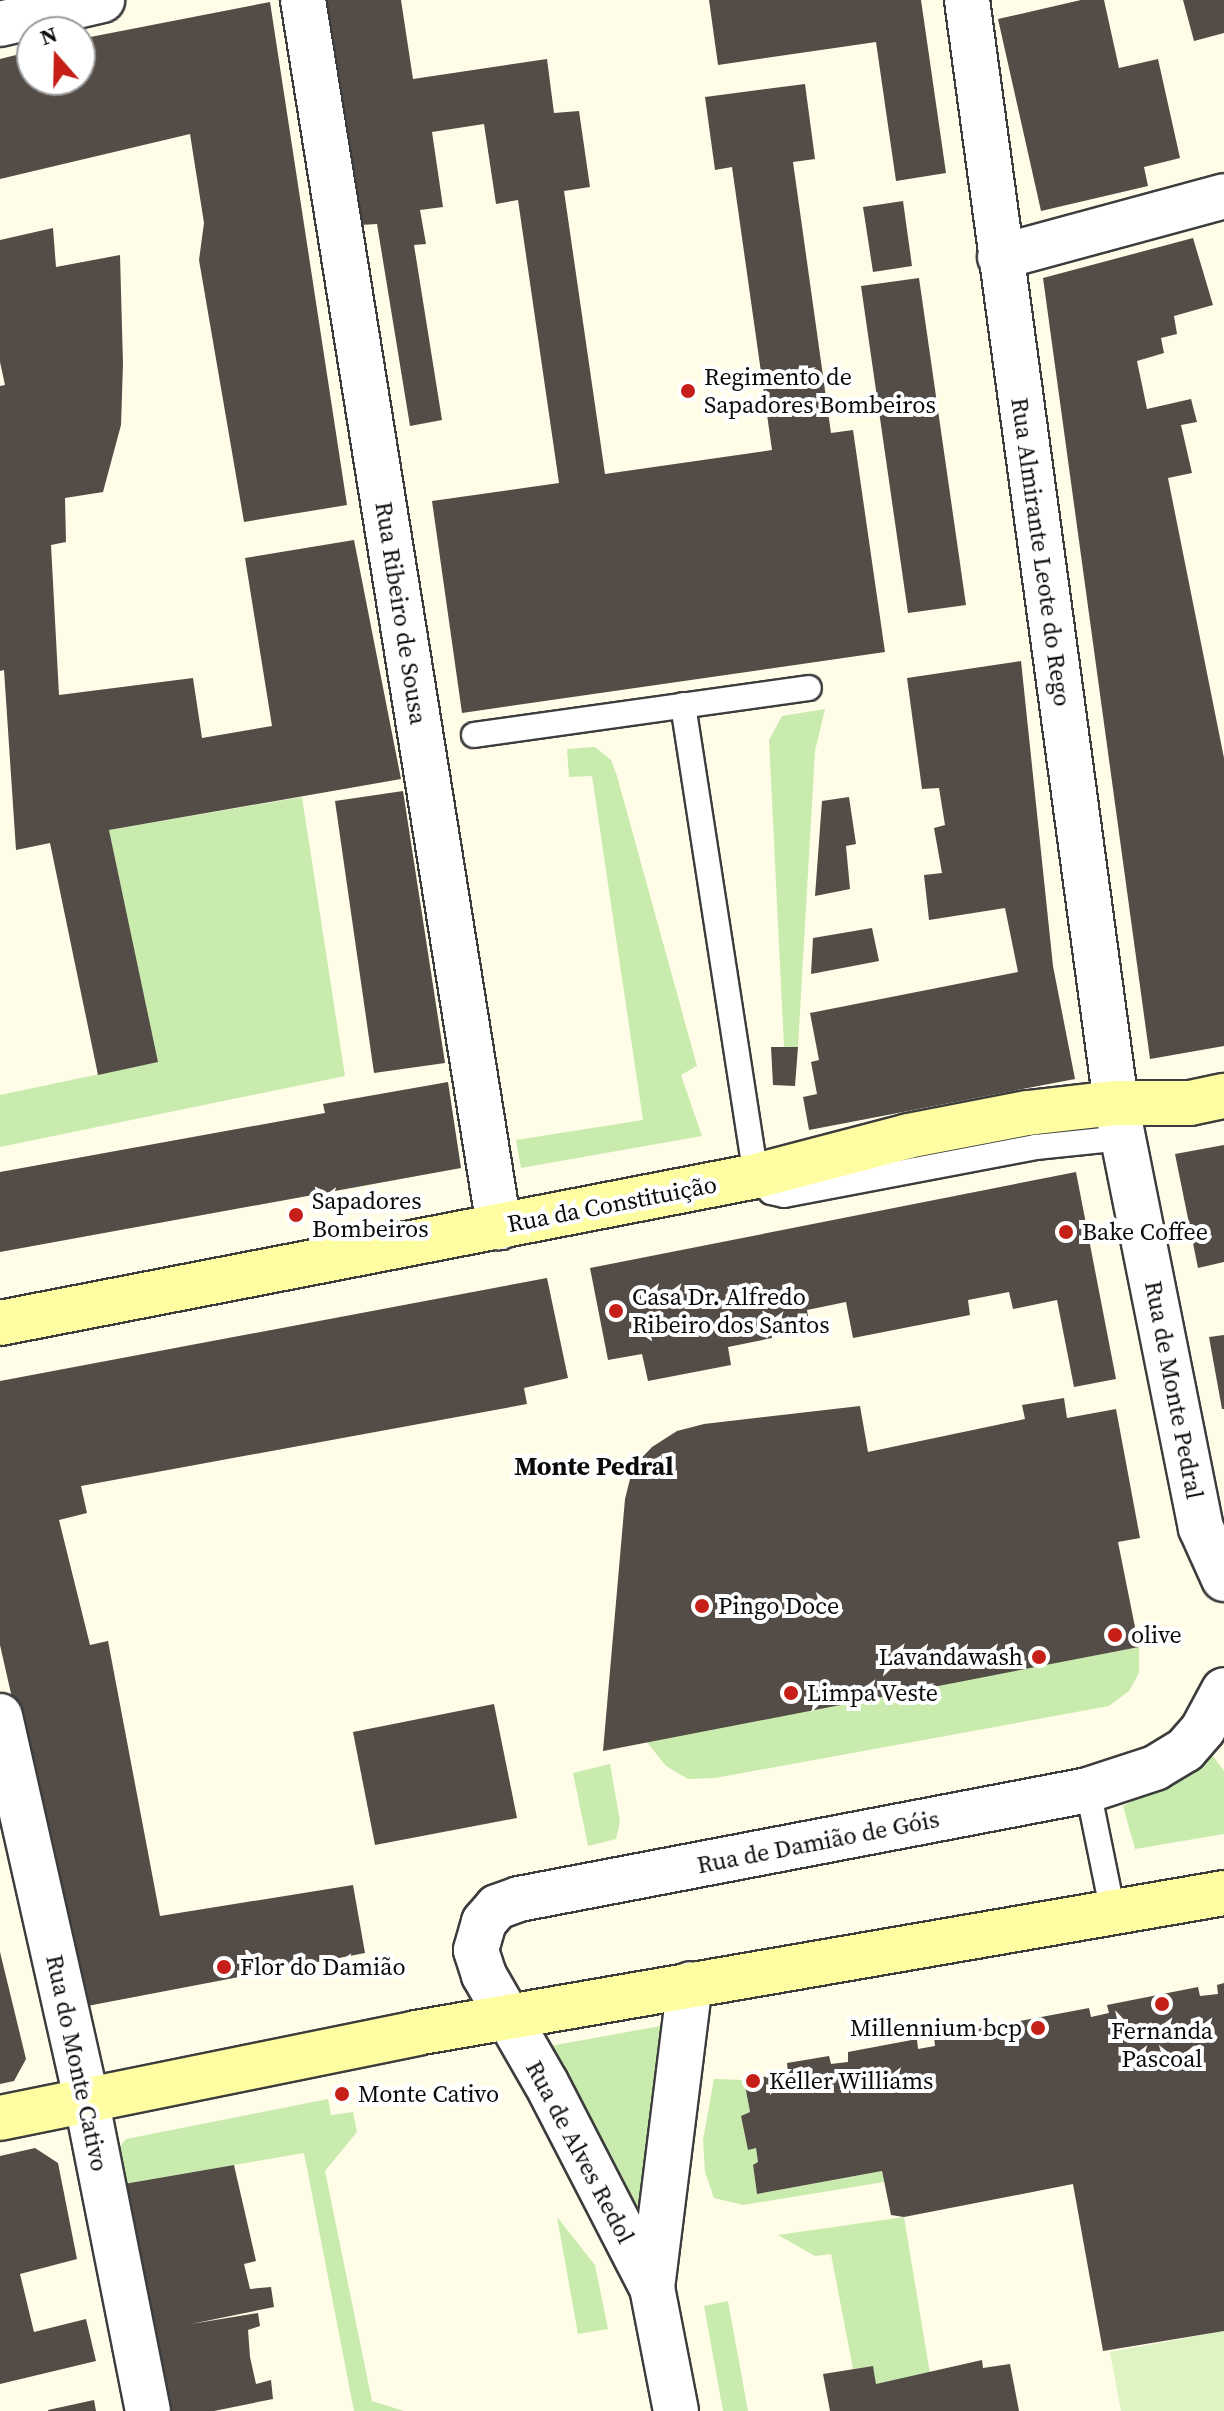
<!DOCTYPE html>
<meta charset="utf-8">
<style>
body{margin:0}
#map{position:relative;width:1224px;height:2411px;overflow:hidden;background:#fffce7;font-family:"Source Serif 4",serif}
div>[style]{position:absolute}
.green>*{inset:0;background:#c9ecae}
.pitch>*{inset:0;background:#ddf3c1}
.building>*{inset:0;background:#544c46}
.roads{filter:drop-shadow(2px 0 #3d3d3d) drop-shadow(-2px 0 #3d3d3d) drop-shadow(0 2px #3d3d3d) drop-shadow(0 -2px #3d3d3d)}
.lane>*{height:24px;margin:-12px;padding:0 12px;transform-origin:12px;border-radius:12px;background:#fff}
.street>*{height:44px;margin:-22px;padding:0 22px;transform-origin:22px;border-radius:22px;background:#fff}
.secondary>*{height:44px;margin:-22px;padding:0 22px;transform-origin:22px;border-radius:22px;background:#fffda2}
.dots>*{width:22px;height:22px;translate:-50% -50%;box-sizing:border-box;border:4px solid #fff;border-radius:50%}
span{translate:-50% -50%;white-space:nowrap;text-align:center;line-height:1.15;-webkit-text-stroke:8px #fff;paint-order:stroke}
.poi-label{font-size:24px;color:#0a0a0a}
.left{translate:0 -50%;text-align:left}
.right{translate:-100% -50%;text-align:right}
.street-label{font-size:24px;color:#0a0a0a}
.neighbourhood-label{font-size:26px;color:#0a0a0a;font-weight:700}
.north{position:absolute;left:16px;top:16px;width:80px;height:80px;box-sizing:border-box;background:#fff;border:2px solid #9d9d9d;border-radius:50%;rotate:340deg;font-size:22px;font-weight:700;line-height:32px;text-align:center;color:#0a0a0a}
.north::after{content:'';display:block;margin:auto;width:28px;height:36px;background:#c51f17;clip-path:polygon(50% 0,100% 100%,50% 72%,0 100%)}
</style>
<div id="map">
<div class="green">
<div style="clip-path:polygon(825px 709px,815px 751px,798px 1047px,784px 1047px,769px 740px,782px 716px)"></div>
<div style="clip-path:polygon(595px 747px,611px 760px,617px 776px,697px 1066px,681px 1075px,702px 1136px,521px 1168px,516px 1140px,643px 1120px,592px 776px,569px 777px,567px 749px)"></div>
<div style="clip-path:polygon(302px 797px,345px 1076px,0 1147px,0 1095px,157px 1062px,109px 830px)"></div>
<div style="clip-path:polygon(1139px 1647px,1139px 1673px,1129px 1691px,1109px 1706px,715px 1778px,688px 1779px,666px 1766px,646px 1741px)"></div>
<div style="clip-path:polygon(1213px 1756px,1224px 1771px,1224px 1834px,1135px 1849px,1123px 1806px)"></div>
<div style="clip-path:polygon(610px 1764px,620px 1821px,616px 1839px,588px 1846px,573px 1773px)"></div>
<div style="clip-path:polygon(666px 2025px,642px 2239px,550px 2046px)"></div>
<div style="clip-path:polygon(714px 2079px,744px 2080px,750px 2112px,741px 2116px,756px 2148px,758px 2162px,753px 2166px,757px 2194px,882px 2171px,884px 2182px,743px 2205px,714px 2198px,705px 2172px,703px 2140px)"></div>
<div style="clip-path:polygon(328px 2099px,331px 2115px,353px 2112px,357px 2132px,325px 2171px,372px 2401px,404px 2411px,354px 2411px,304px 2153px,124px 2184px,117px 2150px,126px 2139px)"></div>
<div style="clip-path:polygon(557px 2217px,595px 2265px,608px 2329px,578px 2334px)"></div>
<div style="clip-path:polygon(904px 2217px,930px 2374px,876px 2384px,873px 2366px,853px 2369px,831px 2254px,815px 2256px,778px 2235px)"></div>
<div style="clip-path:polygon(728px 2301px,748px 2411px,723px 2411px,704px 2306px)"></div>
</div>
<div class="pitch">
<div style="clip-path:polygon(1224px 2331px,1224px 2411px,1121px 2411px,1110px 2352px)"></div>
</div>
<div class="building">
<div style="clip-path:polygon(326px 0,401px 0,413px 79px,547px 59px,554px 113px,579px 111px,590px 187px,564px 191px,605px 474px,772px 450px,732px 167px,715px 170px,705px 97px,805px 84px,815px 159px,793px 162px,831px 433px,853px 430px,885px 652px,462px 713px,432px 501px,559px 483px,518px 200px,496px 204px,484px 124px,432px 132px,443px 207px,420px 210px,426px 244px,414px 245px,442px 420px,410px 426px,377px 224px,360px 225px)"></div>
<div style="clip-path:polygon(709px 0,921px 0,946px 173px,896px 181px,876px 42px,718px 65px)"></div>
<div style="clip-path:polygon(1081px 0,1104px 0,1119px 68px,1158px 59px,1180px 158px,1144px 167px,1148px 186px,1041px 211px,998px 19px)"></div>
<div style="clip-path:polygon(1183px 0,1224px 0,1224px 33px,1194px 41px)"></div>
<div style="clip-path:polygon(270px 2px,347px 505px,244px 522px,199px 260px,204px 223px,190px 134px,0 179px,0 59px,32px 51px,32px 80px,80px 80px,80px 39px)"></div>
<div style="clip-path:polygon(903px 201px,912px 266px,873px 272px,863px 207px)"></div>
<div style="clip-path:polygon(53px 228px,56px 267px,120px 255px,123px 364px,121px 425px,103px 492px,65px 498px,66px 542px,51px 545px,59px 695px,193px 678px,202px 738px,272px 726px,245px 558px,354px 540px,401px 779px,109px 830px,158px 1062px,98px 1075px,50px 843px,16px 850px,4px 670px,0 671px,0 386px,5px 385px,0 362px,0 240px)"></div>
<div style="clip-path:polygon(1193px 238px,1213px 305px,1174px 316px,1177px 334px,1161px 338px,1164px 353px,1137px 361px,1147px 409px,1191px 399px,1197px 422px,1181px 425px,1192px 473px,1168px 478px,1224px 758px,1224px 1046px,1150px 1059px,1043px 278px)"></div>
<div style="clip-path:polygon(919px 278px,966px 605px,908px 613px,861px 286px)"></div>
<div style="clip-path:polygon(1021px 661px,1053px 966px,1075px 1079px,809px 1130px,803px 1097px,817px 1094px,811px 1062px,819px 1060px,810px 1013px,1018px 972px,1005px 908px,929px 920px,924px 875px,942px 873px,934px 828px,945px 825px,939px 788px,922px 789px,907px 678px)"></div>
<div style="clip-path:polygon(403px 791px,445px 1063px,374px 1073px,335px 801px)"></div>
<div style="clip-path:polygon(849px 797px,856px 844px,846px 846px,850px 889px,815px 896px,822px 801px)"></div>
<div style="clip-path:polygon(872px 928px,879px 961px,811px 974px,813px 938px)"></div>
<div style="clip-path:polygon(771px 1047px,798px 1047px,795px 1086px,773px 1085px)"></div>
<div style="clip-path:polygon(448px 1082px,461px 1168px,0 1252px,0 1172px,325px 1113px,323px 1104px)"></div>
<div style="clip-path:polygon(1224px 1145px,1224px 1262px,1198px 1268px,1175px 1154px)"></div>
<div style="clip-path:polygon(1076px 1172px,1116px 1379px,1074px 1387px,1057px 1300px,1013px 1309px,1009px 1292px,968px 1300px,970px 1315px,853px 1338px,846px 1302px,807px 1310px,809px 1322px,771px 1329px,772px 1338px,728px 1347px,731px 1365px,648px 1381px,642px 1354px,608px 1360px,590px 1268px)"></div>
<div style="clip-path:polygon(547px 1278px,568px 1378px,524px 1388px,527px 1404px,81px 1486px,87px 1513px,59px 1520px,90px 1645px,108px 1641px,160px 1916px,353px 1885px,365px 1953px,82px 2007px,0 1645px,0 1381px)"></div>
<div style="clip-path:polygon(1224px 1335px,1224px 1409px,1222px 1409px,1209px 1337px)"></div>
<div style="clip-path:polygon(1064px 1398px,1067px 1418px,1116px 1409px,1140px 1538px,1118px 1542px,1139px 1647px,603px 1751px,625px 1499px,633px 1467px,652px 1447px,677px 1431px,704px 1424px,860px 1406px,868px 1452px,1025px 1419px,1022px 1405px)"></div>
<div style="clip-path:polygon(494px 1704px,517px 1818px,375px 1845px,353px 1732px)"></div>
<div style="clip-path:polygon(0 1952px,26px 2059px,14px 2081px,0 2084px)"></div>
<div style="clip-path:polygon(1224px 1983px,1224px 2331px,1103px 2351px,1073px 2184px,904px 2217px,891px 2215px,882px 2171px,757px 2194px,753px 2165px,758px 2162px,756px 2148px,748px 2150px,741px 2116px,750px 2112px,744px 2080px,788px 2073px,787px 2063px,829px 2056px,831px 2064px,848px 2062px,848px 2052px,917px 2039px,918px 2049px,935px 2046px,934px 2037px,1089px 2008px,1091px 2017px,1109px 2013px,1107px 2005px,1198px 1987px,1200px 1996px,1218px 1994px,1217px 1985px)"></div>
<div style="clip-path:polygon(35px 2148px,58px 2163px,77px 2259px,20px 2274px,34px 2332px,86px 2319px,96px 2361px,0 2384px,0 2156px)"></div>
<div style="clip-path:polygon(234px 2165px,256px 2261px,244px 2264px,250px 2289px,271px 2287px,274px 2307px,191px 2324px,258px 2313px,260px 2326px,248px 2330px,250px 2357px,256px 2384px,271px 2380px,273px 2399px,214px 2411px,166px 2411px,124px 2184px)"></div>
<div style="clip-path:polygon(982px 2360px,983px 2368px,1010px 2364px,1019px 2411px,830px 2411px,823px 2374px,873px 2366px,876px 2384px)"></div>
<div style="clip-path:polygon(94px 2400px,96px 2411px,48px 2411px,48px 2410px)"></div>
</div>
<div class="roads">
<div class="lane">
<div style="left:683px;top:705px;width:477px;rotate:81.2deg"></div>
<div style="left:756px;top:1176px;width:22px;rotate:47deg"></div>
<div style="left:771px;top:1192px;width:13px;rotate:13deg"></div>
<div style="left:784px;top:1195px;width:257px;rotate:-10.8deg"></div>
<div style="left:1036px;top:1147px;width:87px;rotate:-5.9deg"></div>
<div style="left:474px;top:735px;width:338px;rotate:-8deg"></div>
<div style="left:1088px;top:1790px;width:126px;rotate:78.5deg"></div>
</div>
<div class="street">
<div style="left:303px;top:0;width:1243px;rotate:80.92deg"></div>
<div style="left:967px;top:0;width:1113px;rotate:82.31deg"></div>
<div style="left:1116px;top:1103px;width:433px;rotate:78.7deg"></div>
<div style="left:1201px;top:1528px;width:56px;rotate:65.7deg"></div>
<div style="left:0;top:24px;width:105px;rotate:-13.2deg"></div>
<div style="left:1000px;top:257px;width:232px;rotate:-15.2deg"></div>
<div style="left:0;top:1716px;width:392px;rotate:77.3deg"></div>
<div style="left:86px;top:2098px;width:319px;rotate:78.8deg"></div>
<div style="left:652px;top:2288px;width:306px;rotate:-82.9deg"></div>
<div style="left:676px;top:2411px;width:125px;rotate:-101deg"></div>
<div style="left:652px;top:2288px;width:231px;rotate:-117.3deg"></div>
<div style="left:546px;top:2083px;width:125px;rotate:-119.9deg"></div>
<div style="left:484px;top:1975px;width:26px;rotate:-108deg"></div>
<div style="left:476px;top:1950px;width:29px;rotate:-74deg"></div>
<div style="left:484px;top:1922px;width:20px;rotate:-49deg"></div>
<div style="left:497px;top:1907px;width:23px;rotate:-20deg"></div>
<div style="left:519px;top:1899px;width:579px;rotate:-10.84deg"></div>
<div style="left:1088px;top:1790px;width:71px;rotate:-18.2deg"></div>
<div style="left:1155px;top:1768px;width:35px;rotate:-31deg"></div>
<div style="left:1185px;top:1750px;width:28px;rotate:-49deg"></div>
<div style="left:1203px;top:1729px;width:44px;rotate:-61.7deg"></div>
</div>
<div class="secondary">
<div style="left:0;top:1323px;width:770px;rotate:-11deg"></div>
<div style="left:756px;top:1176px;width:157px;rotate:-14.7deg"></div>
<div style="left:908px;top:1136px;width:122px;rotate:-10.9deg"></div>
<div style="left:1028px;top:1113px;width:89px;rotate:-6.5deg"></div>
<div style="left:1116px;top:1103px;width:74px"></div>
<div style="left:1190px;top:1103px;width:35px;rotate:-12deg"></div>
<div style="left:0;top:2118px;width:425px;rotate:-11.5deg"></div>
<div style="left:416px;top:2033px;width:820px;rotate:-9.83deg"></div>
</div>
</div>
<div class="dots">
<div style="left:688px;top:391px;background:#c51f17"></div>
<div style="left:296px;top:1215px;background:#c51f17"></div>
<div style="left:1066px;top:1232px;background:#c51f17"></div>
<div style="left:616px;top:1311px;background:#c51f17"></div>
<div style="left:702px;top:1606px;background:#c51f17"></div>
<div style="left:1115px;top:1635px;background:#c51f17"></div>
<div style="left:1039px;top:1657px;background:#c51f17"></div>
<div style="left:791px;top:1693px;background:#c51f17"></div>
<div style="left:224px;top:1967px;background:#c51f17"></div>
<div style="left:1162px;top:2004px;background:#c51f17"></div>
<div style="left:1038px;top:2028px;background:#c51f17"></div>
<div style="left:753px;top:2081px;background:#c51f17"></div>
<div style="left:342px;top:2094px;background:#c51f17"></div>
</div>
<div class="poi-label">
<span class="left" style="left:704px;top:391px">Regimento de<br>Sapadores Bombeiros</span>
<span class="left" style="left:312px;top:1215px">Sapadores<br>Bombeiros</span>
<span class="left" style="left:1082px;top:1232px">Bake Coffee</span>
<span class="left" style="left:632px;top:1311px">Casa Dr. Alfredo<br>Ribeiro dos Santos</span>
<span class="left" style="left:718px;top:1606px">Pingo Doce</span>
<span class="left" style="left:1131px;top:1635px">olive</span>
<span class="right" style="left:1023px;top:1657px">Lavandawash</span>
<span class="left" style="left:807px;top:1693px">Limpa Veste</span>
<span class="left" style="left:240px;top:1967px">Flor do Damião</span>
<span class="right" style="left:1022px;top:2028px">Millennium bcp</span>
<span style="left:1162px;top:2045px">Fernanda<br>Pascoal</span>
<span class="left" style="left:769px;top:2081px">Keller Williams</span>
<span class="left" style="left:358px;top:2094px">Monte Cativo</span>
</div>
<div class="street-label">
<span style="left:1041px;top:552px;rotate:82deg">Rua Almirante Leote do Rego</span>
<span style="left:401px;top:613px;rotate:81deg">Rua Ribeiro de Sousa</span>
<span style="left:612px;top:1204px;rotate:-11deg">Rua da Constituição</span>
<span style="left:1174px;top:1390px;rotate:79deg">Rua de Monte Pedral</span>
<span style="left:818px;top:1842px;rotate:-11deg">Rua de Damião de Góis</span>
<span style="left:77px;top:2063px;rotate:78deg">Rua do Monte Cativo</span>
<span style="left:580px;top:2152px;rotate:62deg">Rua de Alves Redol</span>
</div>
<div class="neighbourhood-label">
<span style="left:594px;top:1467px">Monte Pedral</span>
</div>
<div class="north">N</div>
</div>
